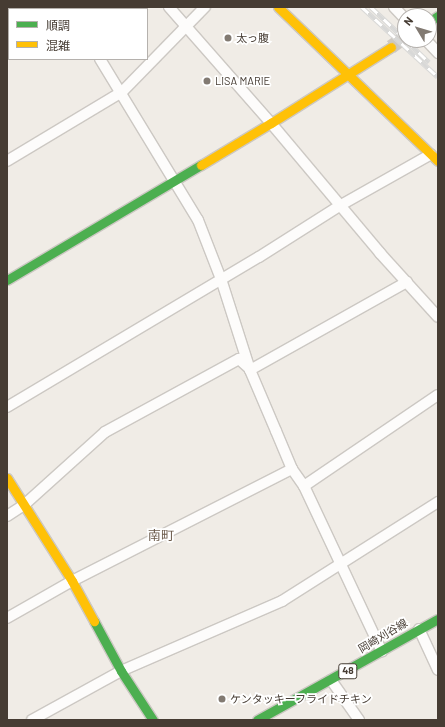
<!DOCTYPE html>
<meta charset="utf-8">
<style>
body{margin:0}
#map{position:relative;width:445px;height:727px;overflow:hidden;background:#f0ece6;font-family:Barlow,"Noto Sans JP",sans-serif}
div>[style]{position:absolute}
.secondary-tunnel>*{height:14px;margin-top:-7px;transform-origin:0;background:repeating-linear-gradient(90deg,#cec9c2 0 14px,transparent 0 21px)}
.roads{filter:drop-shadow(1px 0 #ccc8c3) drop-shadow(-1px 0 #ccc8c3) drop-shadow(0 1px #ccc8c3) drop-shadow(0 -1px #ccc8c3)}
.street>*{height:10px;margin:-5px;padding:0 5px;transform-origin:5px;border-radius:5px;background:#fdfcfb}
.fast>*{height:9px;margin:-4.5px;padding:0 4.5px;transform-origin:4.5px;border-radius:4.5px;background:#4caf50}
.slow>*{height:9px;margin:-4.5px;padding:0 4.5px;transform-origin:4.5px;border-radius:4.5px;background:#ffc107}
.rail>*{height:4.5px;margin-top:-2.25px;transform-origin:0;background:repeating-linear-gradient(90deg,#fff 0 9px,#d8d8d7 0 18px);box-sizing:border-box;border-block:1px solid #d8d8d7}
.dots>*{width:11px;height:11px;translate:-50% -50%;box-sizing:border-box;border:2px solid #fff;border-radius:50%}
span{translate:-50% -50%;white-space:nowrap;text-align:center;line-height:1.15;-webkit-text-stroke:3.5px #fff;paint-order:stroke}
.shield-label span{padding:1px 3px;background:#fff;border:1px solid;border-radius:3px;-webkit-text-stroke-width:0}
.shield-label{font-size:10px;color:#463c33;font-weight:700}
.poi-label{font-size:11px;color:#463c33}
.left{translate:0 -50%;text-align:left}
.street-label{font-size:11px;color:#463c33}
.quarter-label{font-size:13px;color:#6a5949}
.frame{position:absolute;inset:0;border:8px solid #463c33;pointer-events:none}
.legend{position:absolute;left:8px;top:8px;width:140px;height:52px;box-sizing:border-box;background:#fff;border:1px solid #b5b1ad;margin:0;padding:5px 7px;list-style:none;font-size:12px;color:#463c33}
.legend li{display:flex;align-items:center;gap:8px;height:20px}
.legend b{width:20px;border:1px solid #b5b1ad}
.north{position:absolute;left:397px;top:8px;width:40px;height:40px;box-sizing:border-box;background:#fff;border:1px solid #b5b1ad;border-radius:50%;rotate:308deg;font-size:11px;font-weight:700;line-height:16px;text-align:center;color:#463c33}
.north::after{content:'';display:block;margin:auto;width:14px;height:18px;background:#827a72;clip-path:polygon(50% 0,100% 100%,50% 72%,0 100%)}
</style>
<div id="map">
<div class="secondary-tunnel">
<div style="left:391px;top:47px;width:17px;rotate:-36deg"></div>
</div>
<div class="roads">
<div class="street">
<div style="left:67px;top:7px;width:2px;rotate:63deg"></div>
<div style="left:169px;top:7px;width:154px;rotate:48.7deg"></div>
<div style="left:271px;top:123px;width:170px;rotate:50deg"></div>
<div style="left:380px;top:253px;width:86px;rotate:47.8deg"></div>
<div style="left:394px;top:7px;width:16px;rotate:47deg"></div>
<div style="left:426px;top:40px;width:18px;rotate:47deg"></div>
<div style="left:100px;top:59px;width:188px;rotate:58.7deg"></div>
<div style="left:198px;top:220px;width:63px;rotate:68.7deg"></div>
<div style="left:221px;top:279px;width:96px;rotate:72.3deg"></div>
<div style="left:250px;top:370px;width:66px;rotate:66.9deg"></div>
<div style="left:276px;top:431px;width:41px;rotate:67.2deg"></div>
<div style="left:292px;top:469px;width:21px;rotate:55deg"></div>
<div style="left:304px;top:486px;width:183px;rotate:64.8deg"></div>
<div style="left:7px;top:161px;width:134px;rotate:-31deg"></div>
<div style="left:122px;top:92px;width:119px;rotate:-45.7deg"></div>
<div style="left:250px;top:370px;width:180px;rotate:-29.3deg"></div>
<div style="left:7px;top:407px;width:293px;rotate:-30.8deg"></div>
<div style="left:259px;top:257px;width:97px;rotate:-32.4deg"></div>
<div style="left:341px;top:205px;width:103px;rotate:-29.5deg"></div>
<div style="left:304px;top:486px;width:162px;rotate:-34.2deg"></div>
<div style="left:7px;top:516px;width:20px;rotate:-33deg"></div>
<div style="left:24px;top:505px;width:109px;rotate:-42deg"></div>
<div style="left:105px;top:432px;width:153px;rotate:-28.6deg"></div>
<div style="left:239px;top:359px;width:13px;rotate:42deg"></div>
<div style="left:7px;top:618px;width:75px;rotate:-29.6deg"></div>
<div style="left:72px;top:581px;width:247px;rotate:-27deg"></div>
<div style="left:419px;top:629px;width:45px;rotate:65.1deg"></div>
<div style="left:331px;top:680px;width:49px;rotate:55deg"></div>
<div style="left:32px;top:720px;width:102px;rotate:-28.8deg"></div>
<div style="left:121px;top:671px;width:176px;rotate:-23.5deg"></div>
<div style="left:282px;top:601px;width:185px;rotate:-32.4deg"></div>
</div>
<div class="fast">
<div style="left:429px;top:22px;width:11px;rotate:-34deg"></div>
<div style="left:7px;top:280px;width:226px;rotate:-30.7deg"></div>
<div style="left:94px;top:621px;width:57px;rotate:61.6deg"></div>
<div style="left:121px;top:671px;width:59px;rotate:56.9deg"></div>
<div style="left:257px;top:720px;width:207px;rotate:-29.2deg"></div>
</div>
<div class="slow">
<div style="left:278px;top:7px;width:222px;rotate:43.9deg"></div>
<div style="left:201px;top:165px;width:82px;rotate:-31deg"></div>
<div style="left:271px;top:123px;width:142px;rotate:-32.3deg"></div>
<div style="left:7px;top:478px;width:122px;rotate:57.7deg"></div>
<div style="left:72px;top:581px;width:46px;rotate:61.2deg"></div>
</div>
</div>
<div class="rail">
<div style="left:362px;top:7px;width:103px;rotate:42.6deg"></div>
<div style="left:371px;top:7px;width:47px;rotate:43.3deg"></div>
<div style="left:406px;top:40px;width:32px;rotate:44deg"></div>
</div>
<div class="dots">
<div style="left:228px;top:38px;background:#827a72"></div>
<div style="left:207px;top:81px;background:#827a72"></div>
<div style="left:222px;top:699px;background:#827a72"></div>
</div>
<div class="shield-label">
<span style="left:348px;top:671px">48</span>
</div>
<div class="poi-label">
<span class="left" style="left:236px;top:38px">太っ腹</span>
<span class="left" style="left:215px;top:81px">LISA MARIE</span>
<span class="left" style="left:230px;top:699px">ケンタッキーフライドチキン</span>
</div>
<div class="street-label">
<span style="left:383px;top:636px;rotate:-31deg">岡崎刈谷線</span>
</div>
<div class="quarter-label">
<span style="left:161px;top:535px">南町</span>
</div>
<div class="frame"></div>
<ul class="legend">
<li><b style="height:5px;background:#4caf50"></b>順調</li>
<li><b style="height:5px;background:#ffc107"></b>混雑</li>
</ul>
<div class="north">N</div>
</div>
